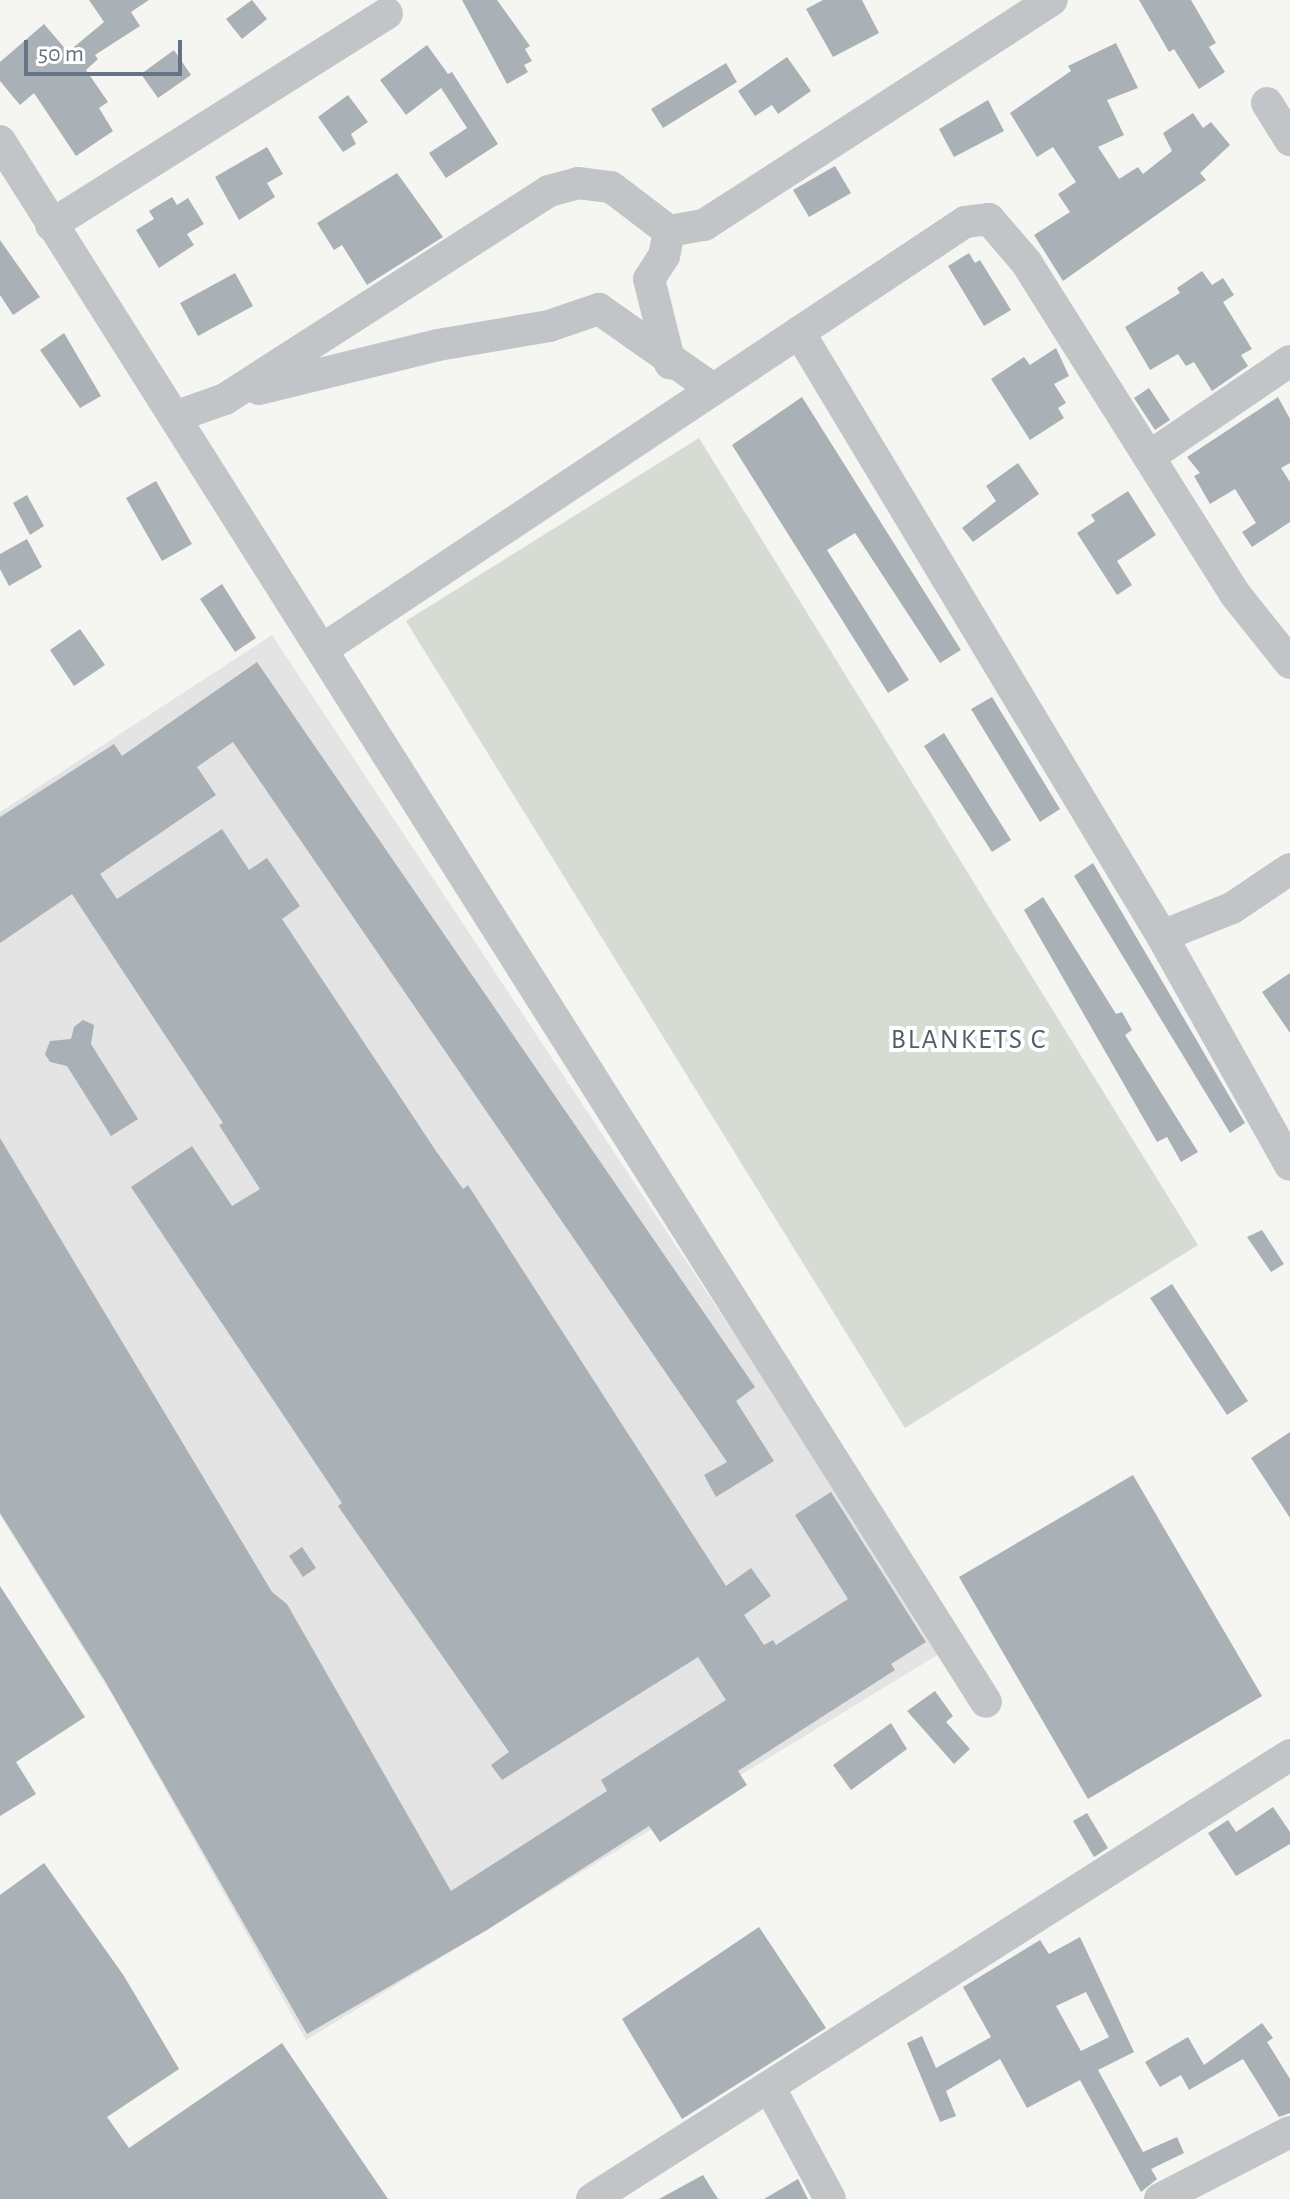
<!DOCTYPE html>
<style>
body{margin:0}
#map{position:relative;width:1290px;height:2199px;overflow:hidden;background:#f5f5f2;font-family:"Alegreya Sans",sans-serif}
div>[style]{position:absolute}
.built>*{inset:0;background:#e3e4e3}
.green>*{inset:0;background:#d6dcd3}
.building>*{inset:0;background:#aab1b6}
.minor>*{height:32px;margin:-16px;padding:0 16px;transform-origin:16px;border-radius:16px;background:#c1c5c8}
span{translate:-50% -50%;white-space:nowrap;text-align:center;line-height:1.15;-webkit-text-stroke:8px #fff;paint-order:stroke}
.quarter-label{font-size:28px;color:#535d67;letter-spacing:2px}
.scale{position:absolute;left:24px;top:40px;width:158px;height:36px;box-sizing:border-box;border:4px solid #657482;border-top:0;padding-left:10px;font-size:24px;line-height:28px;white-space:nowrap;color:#657482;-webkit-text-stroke:6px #fff;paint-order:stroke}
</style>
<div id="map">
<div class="built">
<div style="clip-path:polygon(272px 635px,944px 1651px,306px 2040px,117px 1703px,0 1515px,0 812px)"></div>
</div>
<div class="green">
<div style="clip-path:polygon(699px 438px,1198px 1245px,905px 1428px,406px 621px)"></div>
</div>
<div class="building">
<div style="clip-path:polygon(89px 0,149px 0,131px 12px,140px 26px,95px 55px,98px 59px,86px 70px,108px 102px,99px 108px,113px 131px,76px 156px,34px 93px,20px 105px,0 81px,0 62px,44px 24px,68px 52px,104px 22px)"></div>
<div style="clip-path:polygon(252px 0,267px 19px,242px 39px,226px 19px)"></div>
<div style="clip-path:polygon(462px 0,497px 0,530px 46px,525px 49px,532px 61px,524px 65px,528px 72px,507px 84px)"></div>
<div style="clip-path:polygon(823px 0,862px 0,879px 33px,833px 57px,806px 9px)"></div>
<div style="clip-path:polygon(1139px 0,1191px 0,1216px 43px,1209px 47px,1225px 72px,1199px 89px,1174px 49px,1169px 52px)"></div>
<div style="clip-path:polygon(1116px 43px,1138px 88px,1107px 100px,1124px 135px,1098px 147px,1119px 179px,1138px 167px,1143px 174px,1172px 151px,1163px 133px,1193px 113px,1203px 128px,1211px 122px,1230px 145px,1200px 173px,1206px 180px,1063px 281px,1034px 235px,1070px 212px,1058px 194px,1076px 182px,1053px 147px,1037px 157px,1010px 113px,1071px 71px,1068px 66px)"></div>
<div style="clip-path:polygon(427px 45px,448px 74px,452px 72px,498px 144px,446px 178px,429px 153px,467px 128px,441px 88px,406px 115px,380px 80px)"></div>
<div style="clip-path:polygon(174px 50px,191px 75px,158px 98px,141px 74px)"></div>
<div style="clip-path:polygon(787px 57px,811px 91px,778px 114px,772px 105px,755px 116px,738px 91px)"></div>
<div style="clip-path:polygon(726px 63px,737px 82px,663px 128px,651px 109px)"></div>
<div style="clip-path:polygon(348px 95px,368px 122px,351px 134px,356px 144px,343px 152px,318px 117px)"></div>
<div style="clip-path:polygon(988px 100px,1004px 131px,954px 157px,939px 129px)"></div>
<div style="clip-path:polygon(267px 147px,283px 174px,267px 183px,275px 197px,239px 220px,215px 177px)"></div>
<div style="clip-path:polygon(835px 166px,851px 193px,809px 217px,793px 190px)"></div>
<div style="clip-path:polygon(397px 173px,443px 237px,367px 285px,342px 245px,334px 250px,317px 223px)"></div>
<div style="clip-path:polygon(172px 197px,177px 205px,188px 198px,204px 224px,187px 234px,194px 245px,159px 268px,136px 230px,154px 219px,149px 211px)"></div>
<div style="clip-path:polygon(0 240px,40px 297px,13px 315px,0 295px)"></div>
<div style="clip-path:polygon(969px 253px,975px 263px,980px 260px,1011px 310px,984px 326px,948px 266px)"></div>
<div style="clip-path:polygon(1202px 271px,1212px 285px,1223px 278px,1234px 295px,1223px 302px,1252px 349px,1241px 355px,1248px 366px,1212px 391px,1194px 362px,1186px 366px,1178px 354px,1150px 370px,1125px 327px,1180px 293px,1177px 288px)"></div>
<div style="clip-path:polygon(235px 273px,253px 306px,198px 336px,180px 303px)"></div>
<div style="clip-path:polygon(64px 333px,101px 396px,80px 408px,40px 350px)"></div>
<div style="clip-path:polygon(1056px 348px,1069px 376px,1054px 384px,1066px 403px,1058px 408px,1064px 418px,1030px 440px,991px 379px,1024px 357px,1030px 365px)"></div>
<div style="clip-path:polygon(1149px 388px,1170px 420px,1155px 430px,1134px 398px)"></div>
<div style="clip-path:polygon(802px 397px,961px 650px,940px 663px,855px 533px,827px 550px,909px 680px,888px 693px,732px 445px)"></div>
<div style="clip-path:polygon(1278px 397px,1290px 419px,1290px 463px,1281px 468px,1290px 482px,1290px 522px,1252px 547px,1242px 532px,1256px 523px,1235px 489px,1210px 504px,1194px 476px,1200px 473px,1187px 457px)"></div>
<div style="clip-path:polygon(1018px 463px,1039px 494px,973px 542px,962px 528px,996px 501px,986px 486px)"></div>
<div style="clip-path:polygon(156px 481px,192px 544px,162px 561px,126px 498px)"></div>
<div style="clip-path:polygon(1128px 491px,1156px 535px,1117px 561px,1132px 585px,1117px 595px,1077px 533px,1095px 521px,1091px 515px)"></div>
<div style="clip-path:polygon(27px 495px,44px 526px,30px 535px,13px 503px)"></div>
<div style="clip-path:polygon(27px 539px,42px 567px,9px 586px,0 569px,0 554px)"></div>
<div style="clip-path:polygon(222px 584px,256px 638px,235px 652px,200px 599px)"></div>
<div style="clip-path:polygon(80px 629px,105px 665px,74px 686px,50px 650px)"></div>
<div style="clip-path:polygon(257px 662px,755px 1387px,736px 1401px,774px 1461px,716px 1497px,704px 1475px,727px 1462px,233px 742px,197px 767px,216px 795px,100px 874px,117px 899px,222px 829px,249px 870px,267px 858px,300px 906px,282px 919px,436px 1151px,463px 1189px,468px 1185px,726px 1586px,751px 1568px,771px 1596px,744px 1615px,764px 1645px,773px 1640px,776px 1645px,848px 1599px,795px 1515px,831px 1492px,926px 1642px,891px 1664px,895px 1670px,738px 1771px,747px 1785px,660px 1842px,649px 1826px,487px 1930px,307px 2034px,105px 1681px,0 1513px,0 1138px,272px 1592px,287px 1604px,451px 1891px,607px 1791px,601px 1780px,726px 1700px,698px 1657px,502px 1780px,491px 1765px,509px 1752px,338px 1506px,342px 1503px,131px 1187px,192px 1146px,232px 1206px,260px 1189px,219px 1125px,223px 1123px,72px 894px,0 943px,0 817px,114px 744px,122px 756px)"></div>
<div style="clip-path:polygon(992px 697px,1060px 809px,1040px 822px,971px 709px)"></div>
<div style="clip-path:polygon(944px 733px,1011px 840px,992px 852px,924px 746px)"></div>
<div style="clip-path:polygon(1093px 863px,1245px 1123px,1230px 1133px,1074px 876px)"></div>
<div style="clip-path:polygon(1043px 897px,1116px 1014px,1122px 1012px,1132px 1030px,1125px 1035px,1198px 1152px,1181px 1162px,1167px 1137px,1157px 1142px,1024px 910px)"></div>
<div style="clip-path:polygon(1290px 973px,1290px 1033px,1262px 992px)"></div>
<div style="clip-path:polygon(83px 1020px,94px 1025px,91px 1044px,138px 1119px,111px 1136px,67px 1066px,50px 1062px,45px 1054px,50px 1041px,71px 1039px,74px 1027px)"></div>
<div style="clip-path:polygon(1262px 1230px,1284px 1264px,1271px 1272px,1247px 1237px)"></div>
<div style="clip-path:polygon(1172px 1284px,1248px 1401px,1227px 1415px,1150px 1298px)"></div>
<div style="clip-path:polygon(1290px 1432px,1290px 1518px,1251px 1458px)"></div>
<div style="clip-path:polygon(1133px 1475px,1262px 1696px,1088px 1799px,959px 1577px)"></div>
<div style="clip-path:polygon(302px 1547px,316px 1568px,303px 1577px,289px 1556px)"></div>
<div style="clip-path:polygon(0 1586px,85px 1717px,16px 1762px,36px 1794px,0 1816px)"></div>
<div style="clip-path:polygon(935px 1691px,953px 1716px,946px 1722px,970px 1749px,954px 1764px,907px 1711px)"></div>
<div style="clip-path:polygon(891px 1723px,907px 1749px,851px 1790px,833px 1765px)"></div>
<div style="clip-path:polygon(1273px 1807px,1290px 1832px,1290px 1844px,1236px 1876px,1208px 1833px,1228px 1820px,1236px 1832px)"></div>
<div style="clip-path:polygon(1087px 1813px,1108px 1848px,1094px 1857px,1073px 1821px)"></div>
<div style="clip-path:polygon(44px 1863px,124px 1976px,179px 2069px,107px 2117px,129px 2148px,282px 2043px,388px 2199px,0 2199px,0 1895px)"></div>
<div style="clip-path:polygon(759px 1927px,826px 2028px,682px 2119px,622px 2019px)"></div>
<div style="clip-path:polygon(evenodd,1080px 1937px,1134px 2052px,1098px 2070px,1143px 2152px,1177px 2137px,1184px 2153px,1151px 2169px,1157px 2179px,1141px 2192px,1080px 2080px,1027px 2108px,1000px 2059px,946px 2091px,956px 2116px,940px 2122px,907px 2043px,922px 2036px,936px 2068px,991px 2037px,963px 1987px,1040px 1940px,1049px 1954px,1080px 1937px,1086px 1992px,1109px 2037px,1081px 2051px,1056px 2006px,1086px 1992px)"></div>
<div style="clip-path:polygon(1262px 2023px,1273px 2038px,1267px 2042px,1290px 2079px,1290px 2113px,1279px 2117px,1243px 2059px,1189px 2090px,1181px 2075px,1160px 2087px,1145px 2062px,1188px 2037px,1204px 2065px)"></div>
<div style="clip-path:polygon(703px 2175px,718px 2199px,659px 2199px)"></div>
<div style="clip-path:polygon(798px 2179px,808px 2199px,764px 2199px)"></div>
</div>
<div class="minor">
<div style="left:1267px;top:103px;width:44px;rotate:58.1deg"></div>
<div style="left:0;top:141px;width:1846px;rotate:57.72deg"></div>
<div style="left:51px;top:225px;width:397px;rotate:-32.2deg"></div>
<div style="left:669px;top:231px;width:25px;rotate:101deg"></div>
<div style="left:664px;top:256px;width:27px;rotate:123deg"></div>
<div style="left:649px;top:279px;width:87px;rotate:76deg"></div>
<div style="left:799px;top:332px;width:705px;rotate:58.99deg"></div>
<div style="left:1162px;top:936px;width:262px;rotate:60.8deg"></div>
<div style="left:259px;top:389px;width:184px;rotate:-13.8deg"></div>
<div style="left:438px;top:345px;width:113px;rotate:-9.7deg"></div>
<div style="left:549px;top:326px;width:53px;rotate:-18.8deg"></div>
<div style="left:599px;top:309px;width:136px;rotate:35.1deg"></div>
<div style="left:177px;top:416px;width:51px;rotate:-19.5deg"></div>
<div style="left:225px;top:399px;width:385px;rotate:-32.7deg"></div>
<div style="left:549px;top:191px;width:30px;rotate:-15deg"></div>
<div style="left:578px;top:183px;width:33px;rotate:7deg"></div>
<div style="left:611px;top:187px;width:73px;rotate:37.2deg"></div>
<div style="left:669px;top:231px;width:36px;rotate:-10deg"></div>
<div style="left:704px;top:225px;width:414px;rotate:-32.9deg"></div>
<div style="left:1150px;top:456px;width:169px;rotate:-34.2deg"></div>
<div style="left:323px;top:649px;width:771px;rotate:-33.63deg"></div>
<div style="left:965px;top:222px;width:24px;rotate:-7deg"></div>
<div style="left:989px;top:219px;width:57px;rotate:49.3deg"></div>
<div style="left:1026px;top:262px;width:392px;rotate:57.8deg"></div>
<div style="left:1235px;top:594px;width:88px;rotate:51.4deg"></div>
<div style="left:1162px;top:936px;width:75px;rotate:-21.8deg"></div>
<div style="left:1232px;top:908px;width:70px;rotate:-33.9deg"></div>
<div style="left:770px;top:2088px;width:126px;rotate:61.6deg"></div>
<div style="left:592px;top:2199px;width:827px;rotate:-32.46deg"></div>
<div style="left:1160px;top:2199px;width:146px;rotate:-27.3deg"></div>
</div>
<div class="quarter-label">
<span style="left:969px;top:1040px">BLANKETS C</span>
</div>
<div class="scale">50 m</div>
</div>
